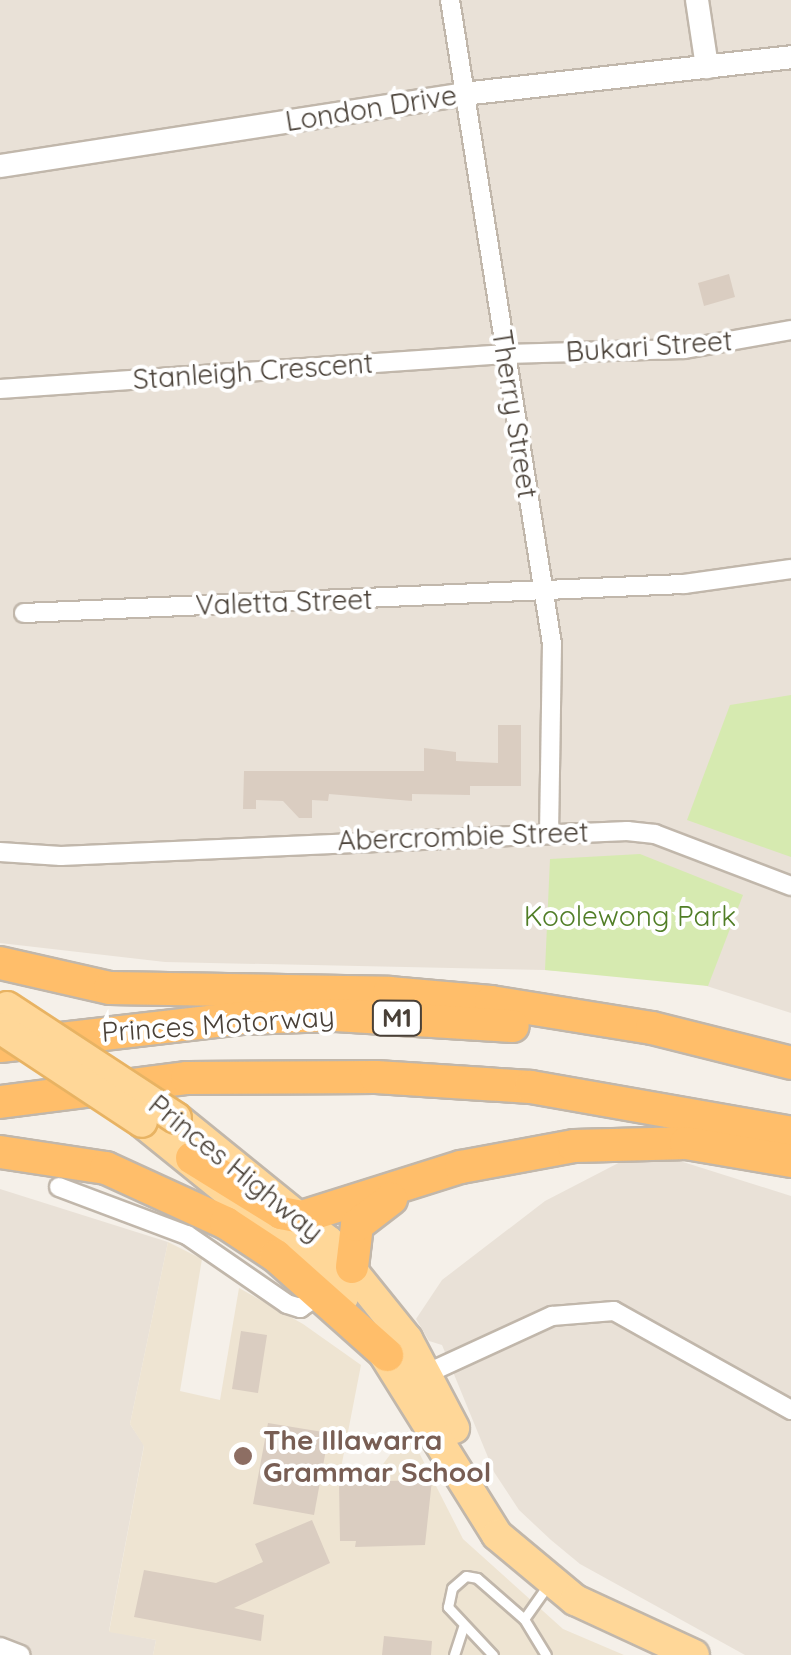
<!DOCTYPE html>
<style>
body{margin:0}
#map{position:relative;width:791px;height:1655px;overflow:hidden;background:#f5f0e9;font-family:Quicksand,sans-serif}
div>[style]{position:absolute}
.residential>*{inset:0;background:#e9e1d7}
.education>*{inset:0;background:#eee4d2}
.green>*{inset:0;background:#d6eab0}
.building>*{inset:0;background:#dacdc1}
.roads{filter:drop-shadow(2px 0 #c1b7ab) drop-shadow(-2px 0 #c1b7ab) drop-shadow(0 2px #c1b7ab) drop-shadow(0 -2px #c1b7ab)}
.service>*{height:9px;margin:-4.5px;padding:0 4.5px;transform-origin:4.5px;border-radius:4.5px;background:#fff}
.minor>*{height:18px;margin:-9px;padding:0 9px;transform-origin:9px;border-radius:9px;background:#fff}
.tertiary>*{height:22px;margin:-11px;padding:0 11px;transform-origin:11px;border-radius:11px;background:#fff}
.primary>*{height:30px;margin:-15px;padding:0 15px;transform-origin:15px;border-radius:15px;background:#ffd798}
.motorway>*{height:32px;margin:-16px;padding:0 16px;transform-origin:16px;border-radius:16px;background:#ffbe6a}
.bridges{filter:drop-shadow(2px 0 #e8b363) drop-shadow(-2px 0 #e8b363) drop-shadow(0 2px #e8b363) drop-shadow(0 -2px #e8b363)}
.primary-bridge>*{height:30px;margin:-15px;padding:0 15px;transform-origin:15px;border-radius:15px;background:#ffd798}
.dots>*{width:28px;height:28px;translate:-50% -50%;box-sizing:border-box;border:5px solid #fff;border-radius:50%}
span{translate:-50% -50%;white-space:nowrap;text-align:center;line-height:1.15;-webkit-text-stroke:8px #fff;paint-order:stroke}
.shield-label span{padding:2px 8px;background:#fff;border:2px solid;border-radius:8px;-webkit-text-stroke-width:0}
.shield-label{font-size:25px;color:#494037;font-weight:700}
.street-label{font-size:28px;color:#494037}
.park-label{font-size:28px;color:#517e27}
.education-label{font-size:28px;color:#785e54;font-weight:700}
.left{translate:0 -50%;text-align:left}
</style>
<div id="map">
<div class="residential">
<div style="clip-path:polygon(0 0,791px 0,791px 1013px,691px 981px,545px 970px,165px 962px,0 943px)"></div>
<div style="clip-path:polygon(664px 1156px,791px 1196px,791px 1655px,745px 1655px,580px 1564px,551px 1540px,519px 1510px,494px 1472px,442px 1345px,429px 1341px,416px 1319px,442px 1280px,545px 1201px,630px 1157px)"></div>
<div style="clip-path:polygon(0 1189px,168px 1242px,130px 1424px,144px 1445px,109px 1631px,156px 1640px,153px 1655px,0 1655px)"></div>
</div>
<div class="education">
<div style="clip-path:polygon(168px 1242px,202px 1259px,180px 1391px,220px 1400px,239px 1288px,303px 1324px,361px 1365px,341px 1468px,377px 1472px,408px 1431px,463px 1539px,563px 1629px,624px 1655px,153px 1655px,156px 1640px,109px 1632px,144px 1446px,130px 1424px)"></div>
</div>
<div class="green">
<div style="clip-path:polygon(791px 695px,791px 857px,687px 820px,730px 705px)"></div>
<div style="clip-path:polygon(640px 854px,743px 895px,708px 986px,545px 970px,550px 859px)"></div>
</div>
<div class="building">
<div style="clip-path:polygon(729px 274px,735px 297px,704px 306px,698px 283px)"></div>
<div style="clip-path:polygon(498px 725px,521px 725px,521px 786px,470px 786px,470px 795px,412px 794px,412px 801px,329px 794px,328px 801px,312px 800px,312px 818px,299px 818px,283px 801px,256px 800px,256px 809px,243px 809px,244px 771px,424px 771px,424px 748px,456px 752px,456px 761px,498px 763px)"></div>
<div style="clip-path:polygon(241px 1331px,267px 1335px,258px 1393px,232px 1389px)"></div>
<div style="clip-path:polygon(268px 1423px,329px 1433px,314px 1515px,253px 1504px)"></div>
<div style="clip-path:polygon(432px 1480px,425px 1545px,355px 1547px,356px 1541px,340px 1541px,339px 1482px)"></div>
<div style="clip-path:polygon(312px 1520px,330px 1563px,234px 1608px,264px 1615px,261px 1641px,134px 1617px,144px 1570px,216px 1583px,263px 1562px,255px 1544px)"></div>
<div style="clip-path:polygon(384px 1636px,432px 1641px,431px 1655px,382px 1655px)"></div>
</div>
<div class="roads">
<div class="service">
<div style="left:524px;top:1619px;width:42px;rotate:-54.8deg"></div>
<div style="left:454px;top:1655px;width:29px;rotate:-72deg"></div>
<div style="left:493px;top:1655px;width:66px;rotate:-133.2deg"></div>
<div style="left:448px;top:1607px;width:19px;rotate:-78deg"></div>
<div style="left:452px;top:1588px;width:18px;rotate:-41deg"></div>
<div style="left:466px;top:1576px;width:11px;rotate:10deg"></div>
<div style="left:477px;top:1578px;width:62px;rotate:41.1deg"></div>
<div style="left:524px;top:1619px;width:42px;rotate:58.6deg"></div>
</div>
<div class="minor">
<div style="left:450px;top:0;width:652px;rotate:81deg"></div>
<div style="left:552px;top:644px;width:186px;rotate:90.9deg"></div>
<div style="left:0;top:389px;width:507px;rotate:-3.96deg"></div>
<div style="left:506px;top:354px;width:178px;rotate:-1.6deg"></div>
<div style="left:684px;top:349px;width:109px;rotate:-10.1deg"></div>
<div style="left:24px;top:613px;width:661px;rotate:-2.52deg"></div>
<div style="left:684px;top:584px;width:108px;rotate:-8deg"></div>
<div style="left:0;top:852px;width:61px;rotate:3.8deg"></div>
<div style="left:61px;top:856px;width:567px;rotate:-2.53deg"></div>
<div style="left:627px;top:831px;width:28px;rotate:6deg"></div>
<div style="left:655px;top:834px;width:146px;rotate:20.9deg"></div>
<div style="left:59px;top:1187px;width:137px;rotate:20.6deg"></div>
<div style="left:187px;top:1235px;width:121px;rotate:34.6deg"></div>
<div style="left:287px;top:1304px;width:14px;rotate:17deg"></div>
<div style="left:300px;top:1308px;width:27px;rotate:-34deg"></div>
<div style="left:417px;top:1378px;width:149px;rotate:-24.7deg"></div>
<div style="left:552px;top:1316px;width:62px;rotate:-4.6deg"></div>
<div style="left:614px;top:1311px;width:203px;rotate:29.2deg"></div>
<div style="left:0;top:1647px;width:22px;rotate:21deg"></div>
</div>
<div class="tertiary">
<div style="left:697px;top:0;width:68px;rotate:81.5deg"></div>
<div style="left:0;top:166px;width:469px;rotate:-8.8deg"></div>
<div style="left:463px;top:94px;width:330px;rotate:-6.4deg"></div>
</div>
<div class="primary">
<div style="left:176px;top:1118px;width:196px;rotate:39deg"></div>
<div style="left:328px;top:1241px;width:126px;rotate:51.1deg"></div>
<div style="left:407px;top:1339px;width:101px;rotate:62.2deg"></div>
<div style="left:142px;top:1122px;width:170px;rotate:39deg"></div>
<div style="left:274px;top:1229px;width:97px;rotate:44.6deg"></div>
<div style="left:374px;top:1338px;width:232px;rotate:58deg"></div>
<div style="left:497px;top:1535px;width:102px;rotate:39.8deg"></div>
<div style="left:575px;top:1600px;width:131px;rotate:24.8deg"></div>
</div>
<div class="motorway">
<div style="left:0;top:963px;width:113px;rotate:12.8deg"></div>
<div style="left:110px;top:988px;width:279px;rotate:1deg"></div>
<div style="left:389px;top:993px;width:102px;rotate:5deg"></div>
<div style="left:491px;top:1002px;width:163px;rotate:9.2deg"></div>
<div style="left:652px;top:1028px;width:143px;rotate:14.1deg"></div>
<div style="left:0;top:1046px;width:243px;rotate:-6.6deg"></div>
<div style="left:241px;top:1018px;width:95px;rotate:-1.8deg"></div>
<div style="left:336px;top:1015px;width:177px;rotate:3.6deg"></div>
<div style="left:0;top:1102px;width:189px;rotate:-7.3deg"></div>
<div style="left:187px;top:1078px;width:189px;rotate:-0.3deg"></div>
<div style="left:376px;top:1077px;width:155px;rotate:3.7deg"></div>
<div style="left:531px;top:1087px;width:264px;rotate:10deg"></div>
<div style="left:0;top:1152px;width:107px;rotate:8.6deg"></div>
<div style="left:106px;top:1168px;width:132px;rotate:24.6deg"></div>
<div style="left:226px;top:1223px;width:60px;rotate:33.4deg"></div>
<div style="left:276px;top:1256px;width:149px;rotate:41.7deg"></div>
<div style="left:192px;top:1158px;width:105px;rotate:31.7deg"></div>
<div style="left:281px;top:1213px;width:21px;rotate:11deg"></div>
<div style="left:302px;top:1217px;width:167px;rotate:-17.5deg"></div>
<div style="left:461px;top:1167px;width:115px;rotate:-10.5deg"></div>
<div style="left:574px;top:1146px;width:112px;rotate:-1.5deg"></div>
<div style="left:686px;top:1143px;width:107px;rotate:9.7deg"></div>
<div style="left:352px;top:1267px;width:42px;rotate:-83.2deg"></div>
<div style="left:357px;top:1225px;width:43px;rotate:-37.4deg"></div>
</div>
</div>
<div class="bridges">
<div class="primary-bridge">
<div style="left:7px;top:1007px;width:202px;rotate:33.3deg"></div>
<div style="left:0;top:1028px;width:170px;rotate:33.5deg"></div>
</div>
</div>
<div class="dots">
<div style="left:243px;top:1456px;background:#8d6e63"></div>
</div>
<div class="shield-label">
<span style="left:397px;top:1018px">M1</span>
</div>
<div class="street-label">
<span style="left:371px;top:108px;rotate:-9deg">London Drive</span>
<span style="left:649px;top:346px;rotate:-4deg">Bukari Street</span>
<span style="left:253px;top:371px;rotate:-4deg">Stanleigh Crescent</span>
<span style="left:515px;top:414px;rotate:81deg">Therry Street</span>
<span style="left:284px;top:602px;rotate:-2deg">Valetta Street</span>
<span style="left:463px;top:836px;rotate:-2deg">Abercrombie Street</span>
<span style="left:218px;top:1024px;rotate:-4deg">Princes Motorway</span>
<span style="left:236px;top:1168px;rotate:39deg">Princes Highway</span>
</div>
<div class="park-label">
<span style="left:630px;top:916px">Koolewong Park</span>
</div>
<div class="education-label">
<span class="left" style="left:263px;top:1456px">The Illawarra<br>Grammar School</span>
</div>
</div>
